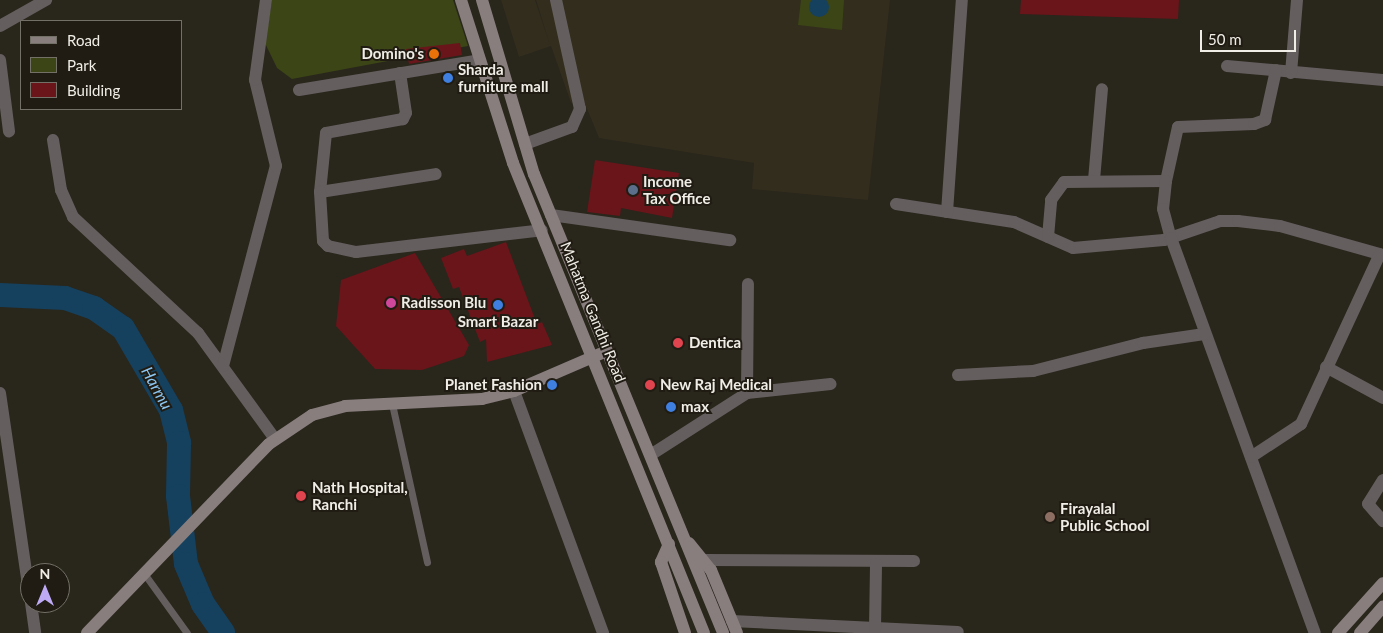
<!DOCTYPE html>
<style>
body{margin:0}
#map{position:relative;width:1383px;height:633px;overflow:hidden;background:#29261c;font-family:Lato,sans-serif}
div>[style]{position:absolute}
.built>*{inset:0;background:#332d1d}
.green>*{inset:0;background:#3c4516}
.water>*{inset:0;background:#15415e}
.round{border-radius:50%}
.river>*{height:24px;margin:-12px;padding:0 12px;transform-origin:12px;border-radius:12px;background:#15415e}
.building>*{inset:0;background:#69151a}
.lane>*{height:7px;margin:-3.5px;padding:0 3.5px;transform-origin:3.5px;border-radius:3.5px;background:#645e5e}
.street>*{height:12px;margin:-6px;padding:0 6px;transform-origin:6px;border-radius:6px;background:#645e5e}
.secondary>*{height:12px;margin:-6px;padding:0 6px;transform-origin:6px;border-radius:6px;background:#887e7e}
.dots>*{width:14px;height:14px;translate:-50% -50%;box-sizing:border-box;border:2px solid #201c13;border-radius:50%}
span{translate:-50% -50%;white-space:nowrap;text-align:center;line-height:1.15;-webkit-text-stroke:4px #201c13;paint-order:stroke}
.poi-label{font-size:15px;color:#efede6;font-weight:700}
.right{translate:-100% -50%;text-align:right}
.left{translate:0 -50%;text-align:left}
.street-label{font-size:15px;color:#efede6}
.water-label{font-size:16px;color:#8bc6f3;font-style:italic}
.legend{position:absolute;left:20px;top:20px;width:162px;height:90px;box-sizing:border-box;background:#201c13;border:1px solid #737067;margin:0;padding:6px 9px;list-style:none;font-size:15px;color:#efede6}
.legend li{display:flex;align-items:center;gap:10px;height:25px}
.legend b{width:25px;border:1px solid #737067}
.north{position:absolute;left:20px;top:563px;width:50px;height:50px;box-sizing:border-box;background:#201c13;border:1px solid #737067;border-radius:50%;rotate:0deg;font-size:14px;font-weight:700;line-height:20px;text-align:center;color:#efede6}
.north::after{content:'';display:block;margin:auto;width:18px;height:22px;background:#bea9f4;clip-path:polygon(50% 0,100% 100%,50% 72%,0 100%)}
.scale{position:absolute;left:1200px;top:30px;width:96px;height:22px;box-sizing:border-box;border:2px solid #efede6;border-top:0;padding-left:6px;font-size:15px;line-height:18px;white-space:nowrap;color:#efede6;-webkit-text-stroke:4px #201c13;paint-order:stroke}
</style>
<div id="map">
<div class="built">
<div style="clip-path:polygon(501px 0,535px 0,550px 45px,536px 0,890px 0,868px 200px,752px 189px,754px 163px,599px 138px,583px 99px,571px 103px,551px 46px,519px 57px)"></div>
</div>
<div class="green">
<div style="clip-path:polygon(272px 0,453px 0,468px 46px,292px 79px,277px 68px,265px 43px)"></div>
<div style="clip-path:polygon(801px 0,844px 0,842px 30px,798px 25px)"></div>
</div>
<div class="water">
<div class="round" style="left:809px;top:-3px;width:20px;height:20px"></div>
</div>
<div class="river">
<div style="left:0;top:295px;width:65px;rotate:2.6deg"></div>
<div style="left:65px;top:298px;width:31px;rotate:19deg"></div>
<div style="left:94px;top:308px;width:35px;rotate:35deg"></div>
<div style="left:123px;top:328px;width:95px;rotate:59.7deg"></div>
<div style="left:171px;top:410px;width:34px;rotate:76deg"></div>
<div style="left:179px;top:443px;width:53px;rotate:91.1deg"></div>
<div style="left:178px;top:496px;width:68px;rotate:83.3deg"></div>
<div style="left:186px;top:564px;width:43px;rotate:67deg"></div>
<div style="left:203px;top:604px;width:35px;rotate:55deg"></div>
</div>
<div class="building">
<div style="clip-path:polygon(1021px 0,1179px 0,1178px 19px,1020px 14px)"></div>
<div style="clip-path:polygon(460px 43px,462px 55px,409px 64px,406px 49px)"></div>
<div style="clip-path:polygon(595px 160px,679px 173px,672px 218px,621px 208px,620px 216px,587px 212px)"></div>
<div style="clip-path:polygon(506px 242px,537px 324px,542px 322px,552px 345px,487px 362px,486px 339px,480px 342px,459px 287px,453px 289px,441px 258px,464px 249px,467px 256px)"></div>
<div style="clip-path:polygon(415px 253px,469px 345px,464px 356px,422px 370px,375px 369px,336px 326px,341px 280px)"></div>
</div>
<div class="lane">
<div style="left:392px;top:404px;width:162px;rotate:77.5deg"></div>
<div style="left:143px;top:572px;width:75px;rotate:54.2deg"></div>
</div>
<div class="street">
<div style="left:0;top:26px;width:53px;rotate:-29.5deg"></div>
<div style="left:0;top:60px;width:72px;rotate:82.8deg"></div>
<div style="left:1227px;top:66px;width:157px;rotate:5.1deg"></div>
<div style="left:400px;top:73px;width:40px;rotate:81.5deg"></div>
<div style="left:406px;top:113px;width:7px;rotate:117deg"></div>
<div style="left:403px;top:119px;width:78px;rotate:169.7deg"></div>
<div style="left:326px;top:133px;width:59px;rotate:95.8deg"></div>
<div style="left:320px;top:192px;width:117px;rotate:-8.8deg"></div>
<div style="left:1291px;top:73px;width:73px;rotate:-85.3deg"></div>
<div style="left:299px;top:90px;width:183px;rotate:-9.4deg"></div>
<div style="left:53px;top:140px;width:51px;rotate:80.9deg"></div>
<div style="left:61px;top:190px;width:30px;rotate:66deg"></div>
<div style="left:73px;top:217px;width:171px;rotate:42.9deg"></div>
<div style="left:198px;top:333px;width:131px;rotate:54deg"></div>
<div style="left:525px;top:144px;width:50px;rotate:-19.9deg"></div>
<div style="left:572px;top:127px;width:20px;rotate:-66deg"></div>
<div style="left:580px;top:109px;width:112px;rotate:-102.4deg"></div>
<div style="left:1094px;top:180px;width:91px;rotate:-85deg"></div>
<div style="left:1166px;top:181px;width:55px;rotate:-77.5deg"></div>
<div style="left:1178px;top:127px;width:76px;rotate:-2.3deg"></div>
<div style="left:1254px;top:124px;width:12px;rotate:-20deg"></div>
<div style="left:1265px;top:120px;width:51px;rotate:-77.6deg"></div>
<div style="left:320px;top:192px;width:49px;rotate:86.5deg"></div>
<div style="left:323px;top:241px;width:7px;rotate:45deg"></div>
<div style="left:328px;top:246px;width:29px;rotate:12deg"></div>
<div style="left:356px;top:252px;width:187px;rotate:-6.7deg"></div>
<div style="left:896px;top:204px;width:119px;rotate:8.7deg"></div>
<div style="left:1014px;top:222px;width:64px;rotate:23.8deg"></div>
<div style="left:1073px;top:248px;width:91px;rotate:-5deg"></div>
<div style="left:1164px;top:240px;width:59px;rotate:-18.7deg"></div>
<div style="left:1220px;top:221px;width:18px"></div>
<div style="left:1238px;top:221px;width:42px;rotate:6.8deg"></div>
<div style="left:1280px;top:226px;width:107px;rotate:15.7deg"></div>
<div style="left:947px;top:212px;width:213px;rotate:-86deg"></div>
<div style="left:551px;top:215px;width:181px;rotate:8deg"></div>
<div style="left:1048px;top:237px;width:37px;rotate:-85deg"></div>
<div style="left:1051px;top:200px;width:22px;rotate:-54deg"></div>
<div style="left:1064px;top:182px;width:102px;rotate:-0.6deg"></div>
<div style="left:1166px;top:181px;width:28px;rotate:96deg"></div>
<div style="left:1163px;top:209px;width:30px;rotate:75deg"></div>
<div style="left:1171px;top:238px;width:420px;rotate:70deg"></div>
<div style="left:223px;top:366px;width:207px;rotate:-75.2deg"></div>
<div style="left:276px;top:166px;width:89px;rotate:-103.7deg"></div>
<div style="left:255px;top:80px;width:81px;rotate:-82.2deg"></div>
<div style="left:1326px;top:367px;width:65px;rotate:28.5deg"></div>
<div style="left:958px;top:375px;width:75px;rotate:-3.1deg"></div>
<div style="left:1033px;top:371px;width:114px;rotate:-14.3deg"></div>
<div style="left:1143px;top:343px;width:62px;rotate:-8.4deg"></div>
<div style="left:514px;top:391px;width:258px;rotate:69.8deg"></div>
<div style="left:0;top:393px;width:208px;rotate:81.7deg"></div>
<div style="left:747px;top:393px;width:84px;rotate:-6.1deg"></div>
<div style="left:652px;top:454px;width:113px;rotate:-32.7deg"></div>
<div style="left:747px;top:393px;width:109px;rotate:-89.5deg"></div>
<div style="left:1251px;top:457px;width:60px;rotate:-33.4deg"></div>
<div style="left:1301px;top:424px;width:187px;rotate:-65.1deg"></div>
<div style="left:1383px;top:480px;width:28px;rotate:122deg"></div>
<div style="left:1368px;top:504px;width:23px;rotate:49deg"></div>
<div style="left:705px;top:560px;width:209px;rotate:0.3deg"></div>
<div style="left:31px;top:603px;width:30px;rotate:82deg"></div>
<div style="left:732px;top:621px;width:226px;rotate:2.8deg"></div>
<div style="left:875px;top:629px;width:65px;rotate:-89.1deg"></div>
</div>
<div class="secondary">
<div style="left:461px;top:0;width:171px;rotate:72.3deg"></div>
<div style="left:513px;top:163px;width:507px;rotate:67.88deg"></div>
<div style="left:482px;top:0;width:182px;rotate:73.4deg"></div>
<div style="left:534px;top:174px;width:496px;rotate:67.6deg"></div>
<div style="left:689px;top:543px;width:35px;rotate:51deg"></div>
<div style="left:711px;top:570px;width:68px;rotate:67.6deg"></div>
<div style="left:669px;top:544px;width:20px;rotate:114deg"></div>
<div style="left:661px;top:562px;width:75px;rotate:71.3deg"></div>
<div style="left:87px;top:633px;width:262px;rotate:-46.1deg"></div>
<div style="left:269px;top:444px;width:52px;rotate:-34deg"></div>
<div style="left:312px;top:415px;width:34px;rotate:-15deg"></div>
<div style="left:345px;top:406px;width:137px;rotate:-2.9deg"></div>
<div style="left:482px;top:399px;width:33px;rotate:-14deg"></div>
<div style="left:514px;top:391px;width:94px;rotate:-23.3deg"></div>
<div style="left:1338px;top:633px;width:67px;rotate:-48deg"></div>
<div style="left:1360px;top:633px;width:35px;rotate:-49deg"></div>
</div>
<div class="dots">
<div style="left:434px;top:54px;background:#e8710a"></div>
<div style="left:448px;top:78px;background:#3f7fe0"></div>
<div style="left:633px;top:190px;background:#5c6f8a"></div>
<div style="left:391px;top:303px;background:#d1479c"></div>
<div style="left:498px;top:305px;background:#3f7fe0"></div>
<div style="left:678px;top:343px;background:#e0444e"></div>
<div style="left:552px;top:385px;background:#3f7fe0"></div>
<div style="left:650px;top:385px;background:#e0444e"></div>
<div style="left:671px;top:407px;background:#3f7fe0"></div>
<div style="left:301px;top:496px;background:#e0444e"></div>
<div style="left:1050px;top:517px;background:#8d6e63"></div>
</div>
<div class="poi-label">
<span class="right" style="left:424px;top:54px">Domino's</span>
<span class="left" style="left:458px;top:78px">Sharda<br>furniture mall</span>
<span class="left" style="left:643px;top:190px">Income<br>Tax Office</span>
<span class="left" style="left:401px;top:303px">Radisson Blu</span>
<span style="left:498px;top:322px">Smart Bazar</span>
<span class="left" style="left:689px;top:343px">Dentica</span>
<span class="right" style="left:542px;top:385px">Planet Fashion</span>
<span class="left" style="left:660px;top:385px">New Raj Medical</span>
<span class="left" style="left:681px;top:407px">max</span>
<span class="left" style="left:312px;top:496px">Nath Hospital,<br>Ranchi</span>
<span class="left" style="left:1060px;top:517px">Firayalal<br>Public School</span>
</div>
<div class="street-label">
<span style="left:593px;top:312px;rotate:68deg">Mahatma Gandhi Road</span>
</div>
<div class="water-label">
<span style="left:157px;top:388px;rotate:61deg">Harmu</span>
</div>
<ul class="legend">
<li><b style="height:6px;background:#887e7e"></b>Road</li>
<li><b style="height:14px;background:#3c4516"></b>Park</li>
<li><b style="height:14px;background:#69151a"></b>Building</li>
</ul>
<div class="north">N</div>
<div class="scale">50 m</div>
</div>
